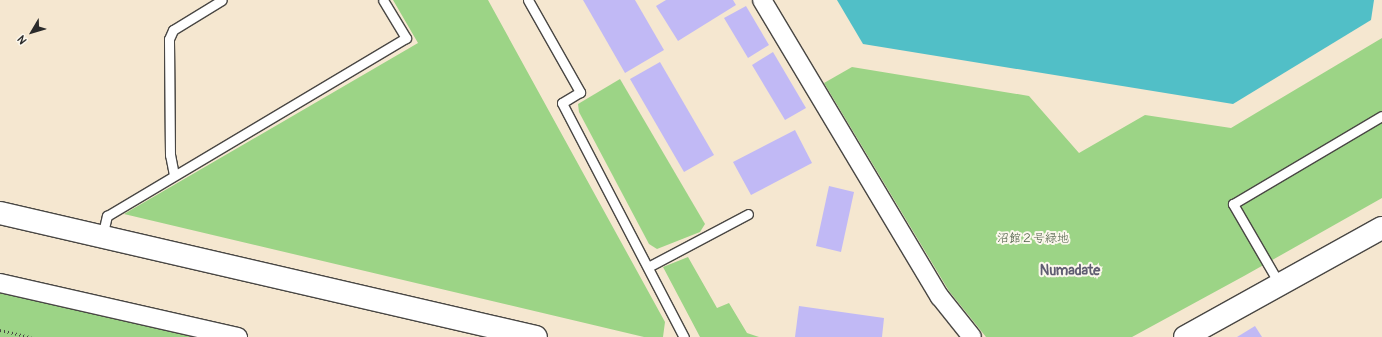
<!DOCTYPE html>
<meta charset="utf-8">
<style>
body{margin:0}
#map{position:relative;width:1382px;height:337px;overflow:hidden;background:#f5e7d0;font-family:Pangolin,"Klee One",sans-serif}
div>[style]{position:absolute}
.green>*{inset:0;background:#9cd486}
.water>*{inset:0;background:#51bfc7}
.building>*{inset:0;background:#c1b9f5}
.path>*{height:2.5px;margin-top:-1.25px;transform-origin:0;background:repeating-linear-gradient(90deg,#494744 0 1px,transparent 0 4px)}
.roads{filter:drop-shadow(1px 0 #494744) drop-shadow(-1px 0 #494744) drop-shadow(0 1px #494744) drop-shadow(0 -1px #494744)}
.lane>*{height:9px;margin:-4.5px;padding:0 4.5px;transform-origin:4.5px;border-radius:4.5px;background:#fff}
.street>*{height:18px;margin:-9px;padding:0 9px;transform-origin:9px;border-radius:9px;background:#fff}
.secondary>*{height:22px;margin:-11px;padding:0 11px;transform-origin:11px;border-radius:11px;background:#fff}
span{translate:-50% -50%;white-space:nowrap;text-align:center;line-height:1.15;-webkit-text-stroke:4px #fbf7ec;paint-order:stroke}
.park-label{font-size:12px;color:#4d5e46}
.quarter-label{font-size:14px;color:#605d72;font-weight:700}
.north{position:absolute;left:12px;top:12px;width:40px;height:40px;-webkit-text-stroke:3px #fbf7ec;paint-order:stroke;rotate:232deg;font-size:11px;font-weight:700;line-height:16px;text-align:center;color:#2b2b2b}
.north::after{content:'';display:block;margin:auto;width:14px;height:18px;background:#2b2b2b;clip-path:polygon(50% 0,100% 100%,50% 72%,0 100%)}
</style>
<div id="map">
<div class="green">
<div style="clip-path:polygon(393px 0,488px 0,665px 322px,663px 337px,644px 337px,124px 214px,418px 43px)"></div>
<div style="clip-path:polygon(1382px 38px,1382px 198px,1244px 276px,1132px 337px,986px 337px,949px 291px,824px 83px,852px 67px,1029px 96px,1079px 153px,1145px 115px,1231px 128px)"></div>
<div style="clip-path:polygon(620px 79px,705px 224px,700px 232px,657px 249px,649px 244px,579px 112px,578px 104px)"></div>
<div style="clip-path:polygon(688px 257px,717px 308px,729px 303px,747px 333px,759px 337px,700px 337px,663px 267px)"></div>
<div style="clip-path:polygon(0 292px,68px 308px,193px 337px,0 337px)"></div>
</div>
<div class="water">
<div style="clip-path:polygon(837px 0,1374px 0,1371px 20px,1233px 104px,863px 44px)"></div>
</div>
<div class="building">
<div style="clip-path:polygon(583px 0,635px 0,664px 50px,625px 73px)"></div>
<div style="clip-path:polygon(666px 0,733px 0,736px 5px,678px 41px,656px 6px)"></div>
<div style="clip-path:polygon(746px 6px,769px 45px,748px 58px,724px 18px)"></div>
<div style="clip-path:polygon(773px 52px,806px 108px,785px 120px,752px 65px)"></div>
<div style="clip-path:polygon(660px 62px,714px 155px,684px 172px,630px 79px)"></div>
<div style="clip-path:polygon(795px 130px,812px 163px,751px 195px,733px 162px)"></div>
<div style="clip-path:polygon(829px 186px,854px 192px,841px 252px,816px 246px)"></div>
<div style="clip-path:polygon(799px 306px,884px 318px,882px 337px,795px 337px)"></div>
<div style="clip-path:polygon(1255px 326px,1262px 337px,1237px 337px)"></div>
</div>
<div class="path">
<div style="left:0;top:330px;width:32px;rotate:13deg"></div>
</div>
<div class="roads">
<div class="lane">
<div style="left:528px;top:0;width:106px;rotate:60.5deg"></div>
<div style="left:580px;top:92px;width:21px;rotate:149deg"></div>
<div style="left:562px;top:103px;width:264px;rotate:62.5deg"></div>
<div style="left:174px;top:175px;width:20px;rotate:-101deg"></div>
<div style="left:170px;top:155px;width:116px;rotate:-90.5deg"></div>
<div style="left:169px;top:39px;width:10px;rotate:-66deg"></div>
<div style="left:173px;top:30px;width:57px;rotate:-31.5deg"></div>
<div style="left:102px;top:237px;width:22px;rotate:-77deg"></div>
<div style="left:107px;top:216px;width:348px;rotate:-30.8deg"></div>
<div style="left:406px;top:38px;width:44px;rotate:-121.2deg"></div>
<div style="left:648px;top:267px;width:113px;rotate:-27.9deg"></div>
<div style="left:1280px;top:285px;width:94px;rotate:-120.1deg"></div>
<div style="left:1233px;top:204px;width:173px;rotate:-30.6deg"></div>
</div>
<div class="street">
<div style="left:762px;top:0;width:346px;rotate:59.1deg"></div>
<div style="left:940px;top:297px;width:51px;rotate:51.3deg"></div>
<div style="left:0;top:283px;width:244px;rotate:12.8deg"></div>
</div>
<div class="secondary">
<div style="left:0;top:213px;width:550px;rotate:13.03deg"></div>
<div style="left:1185px;top:337px;width:225px;rotate:-29deg"></div>
</div>
</div>
<div class="park-label">
<span style="left:1033px;top:239px">沼館２号緑地</span>
</div>
<div class="quarter-label">
<span style="left:1070px;top:271px">Numadate</span>
</div>
<div class="north">N</div>
</div>
